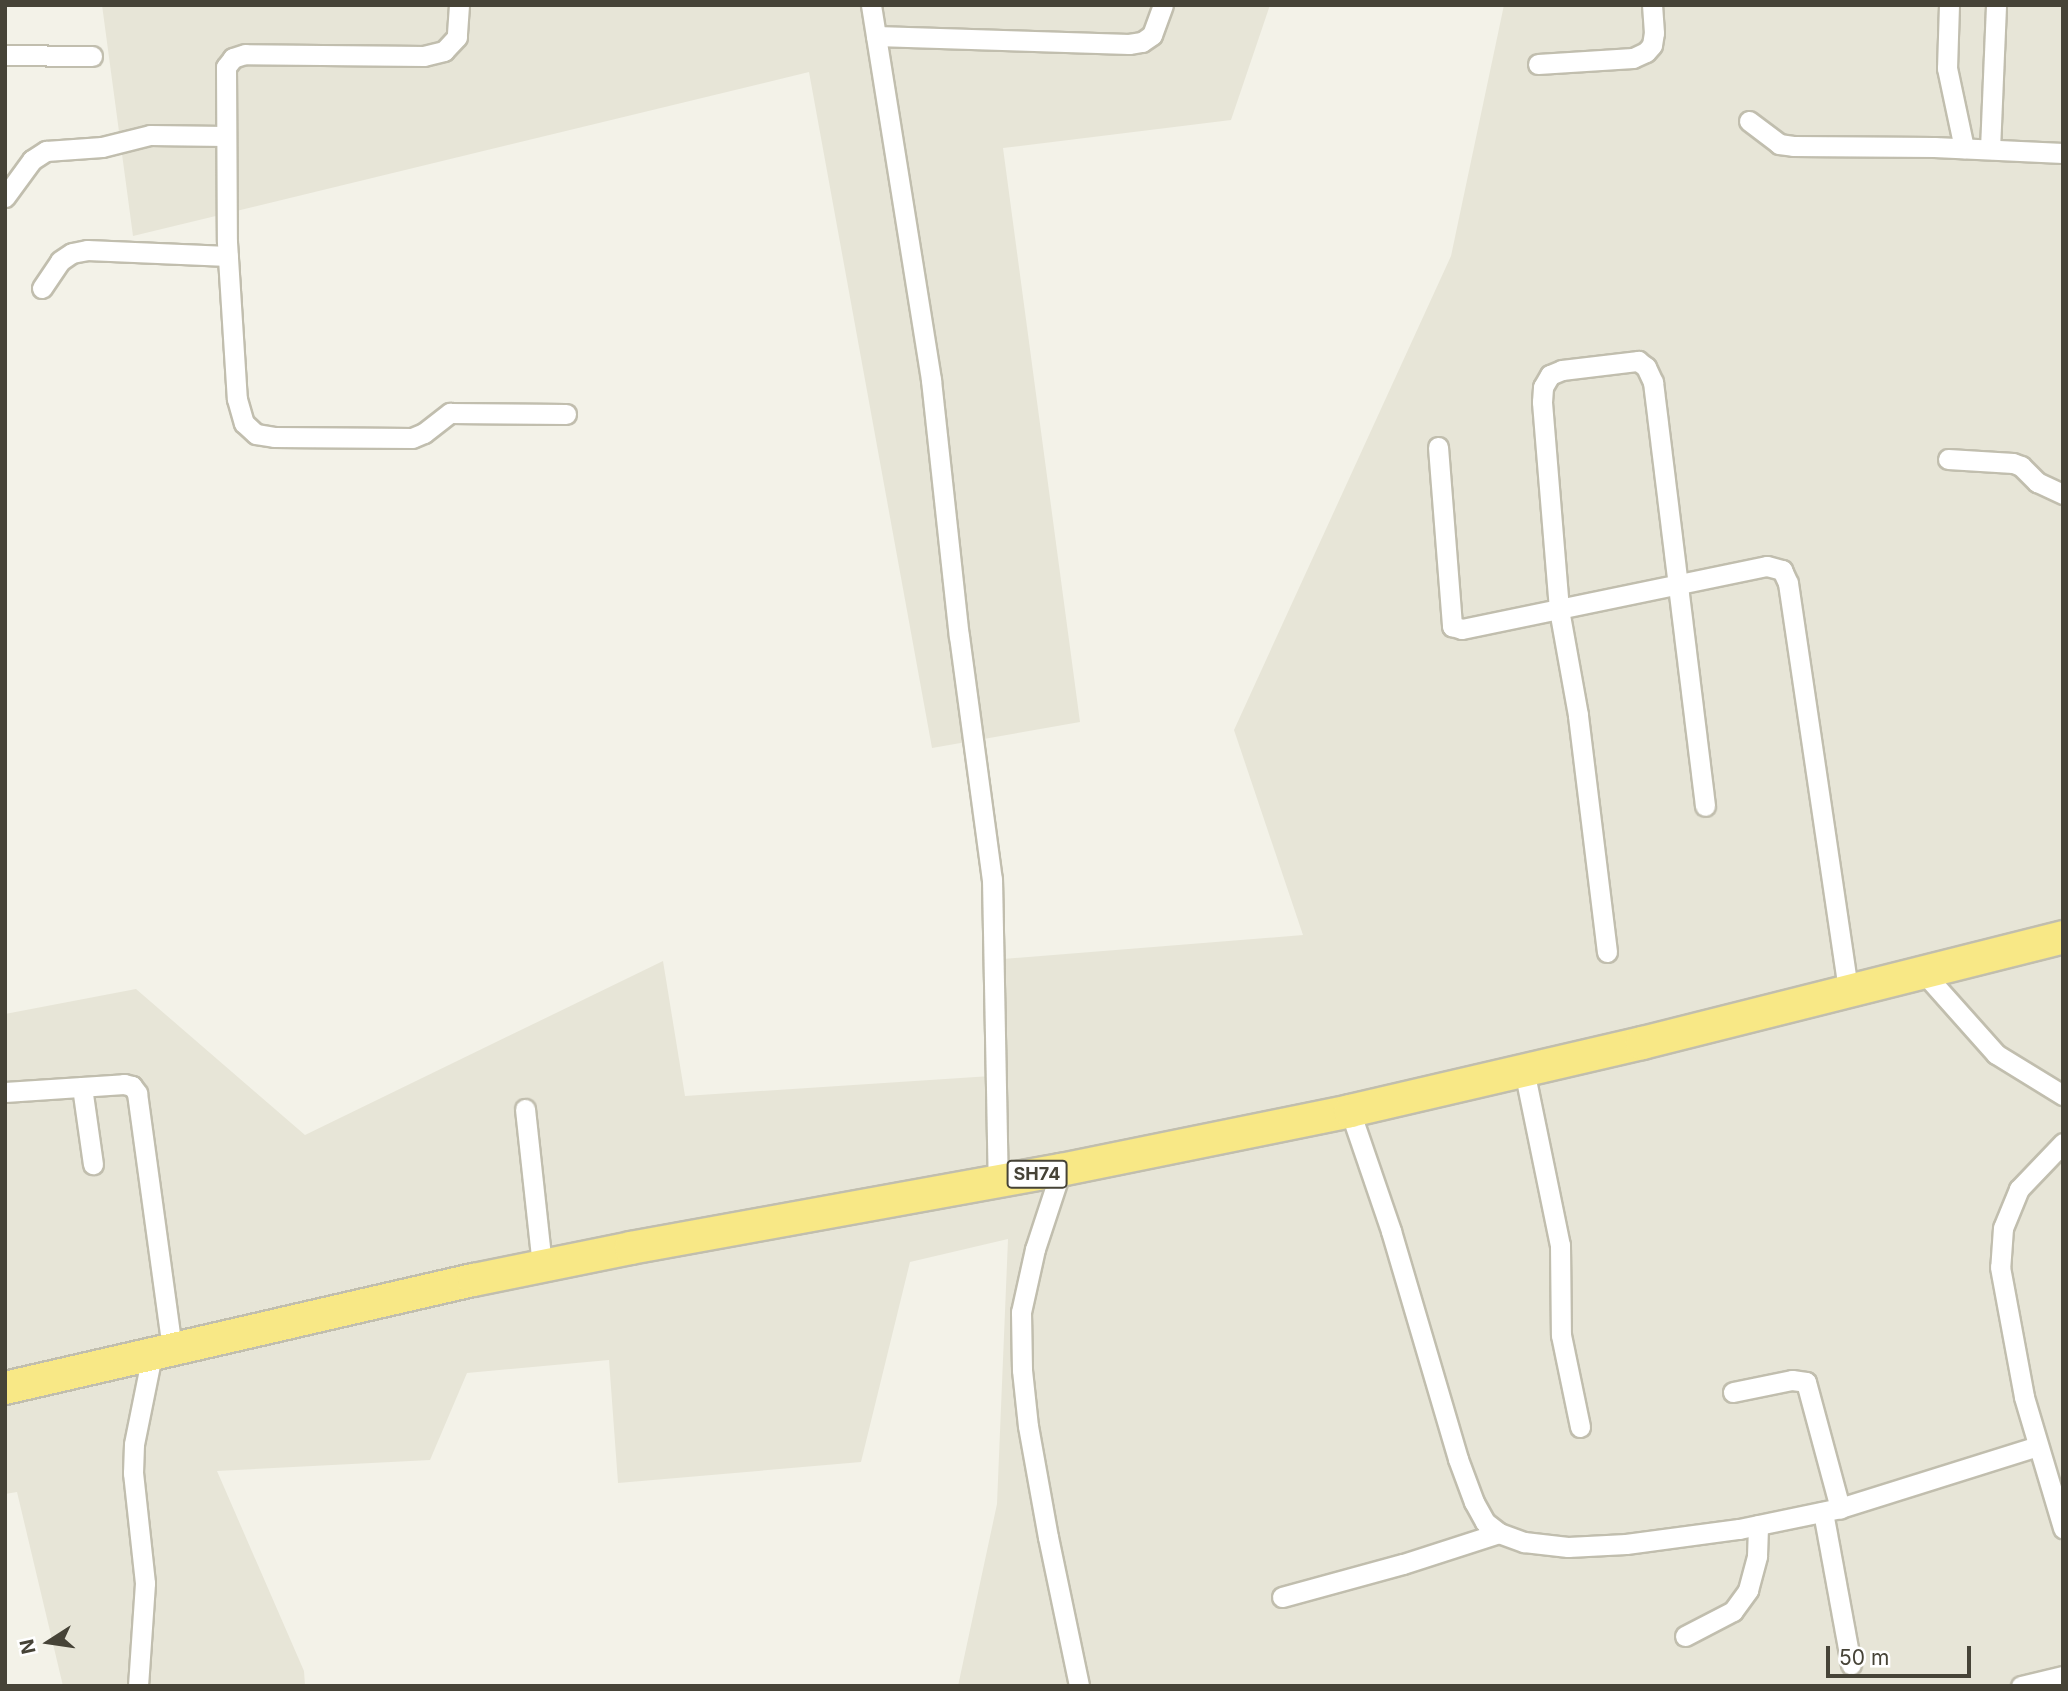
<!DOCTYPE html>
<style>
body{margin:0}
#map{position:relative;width:2068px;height:1691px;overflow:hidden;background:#f3f2e8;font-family:Inter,sans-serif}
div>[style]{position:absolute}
.residential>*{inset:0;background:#e7e5d7}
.roads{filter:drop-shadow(2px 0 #c1beae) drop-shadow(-2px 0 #c1beae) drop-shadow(0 2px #c1beae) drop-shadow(0 -2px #c1beae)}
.minor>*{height:19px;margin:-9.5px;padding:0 9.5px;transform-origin:9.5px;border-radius:9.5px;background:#fff}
.trunk>*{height:32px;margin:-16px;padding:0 16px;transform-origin:16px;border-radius:16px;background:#f8e886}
span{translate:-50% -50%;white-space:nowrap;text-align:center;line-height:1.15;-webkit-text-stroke:5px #fff;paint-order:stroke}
.shield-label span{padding:2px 5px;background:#fff;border:2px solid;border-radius:5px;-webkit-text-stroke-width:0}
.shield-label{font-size:18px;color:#464337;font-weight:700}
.frame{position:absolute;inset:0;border:7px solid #464337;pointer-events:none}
.north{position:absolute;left:14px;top:1607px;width:70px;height:70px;-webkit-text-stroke:5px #fff;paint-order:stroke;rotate:258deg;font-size:19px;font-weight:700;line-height:28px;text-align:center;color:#464337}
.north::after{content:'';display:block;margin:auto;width:24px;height:32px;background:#464337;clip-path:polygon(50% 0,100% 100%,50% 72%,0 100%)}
.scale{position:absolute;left:1826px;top:1646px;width:145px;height:32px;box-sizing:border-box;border:4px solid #464337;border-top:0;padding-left:9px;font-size:21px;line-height:24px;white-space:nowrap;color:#464337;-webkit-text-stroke:5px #fff;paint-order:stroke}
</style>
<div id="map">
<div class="residential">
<div style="clip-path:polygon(102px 5px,1270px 5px,1231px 120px,1003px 148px,1080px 722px,932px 748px,809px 72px,133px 236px)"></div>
<div style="clip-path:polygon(1504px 5px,2063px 5px,2063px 1686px,958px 1686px,997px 1504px,1008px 1239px,910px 1262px,861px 1462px,618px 1483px,609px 1360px,467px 1373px,430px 1460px,217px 1471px,304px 1671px,305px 1686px,63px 1686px,17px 1492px,5px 1494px,5px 1014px,136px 989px,305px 1135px,663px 961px,685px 1096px,991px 1076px,991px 960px,1303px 935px,1234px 730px,1451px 256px)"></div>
</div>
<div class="roads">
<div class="minor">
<div style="left:459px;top:5px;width:32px;rotate:94deg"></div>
<div style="left:457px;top:37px;width:19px;rotate:133deg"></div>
<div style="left:444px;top:51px;width:21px;rotate:166deg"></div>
<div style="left:424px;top:56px;width:179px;rotate:-179.4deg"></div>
<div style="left:245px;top:54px;width:13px;rotate:162deg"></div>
<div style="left:233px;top:58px;width:11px;rotate:128deg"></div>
<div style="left:226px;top:67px;width:175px;rotate:89.7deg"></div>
<div style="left:227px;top:242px;width:157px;rotate:86.4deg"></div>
<div style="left:237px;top:399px;width:25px;rotate:74deg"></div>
<div style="left:244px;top:423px;width:16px;rotate:43deg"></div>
<div style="left:256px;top:434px;width:18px;rotate:9deg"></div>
<div style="left:274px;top:437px;width:138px;rotate:0.4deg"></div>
<div style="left:412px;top:438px;width:13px;rotate:-23deg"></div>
<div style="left:424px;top:433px;width:33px;rotate:-38deg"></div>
<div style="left:450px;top:413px;width:116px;rotate:0.5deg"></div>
<div style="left:871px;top:5px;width:380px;rotate:80.9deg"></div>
<div style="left:931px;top:380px;width:258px;rotate:83.8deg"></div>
<div style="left:959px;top:636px;width:245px;rotate:82.3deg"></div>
<div style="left:992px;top:879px;width:302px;rotate:88.9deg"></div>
<div style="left:1949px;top:5px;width:63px;rotate:91.8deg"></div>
<div style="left:1947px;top:68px;width:82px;rotate:78deg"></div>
<div style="left:876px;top:36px;width:253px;rotate:1.8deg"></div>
<div style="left:1129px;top:44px;width:13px;rotate:-9deg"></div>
<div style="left:1142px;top:42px;width:12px;rotate:-35deg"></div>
<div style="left:1152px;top:35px;width:32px;rotate:-70deg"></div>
<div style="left:5px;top:55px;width:87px;rotate:0.7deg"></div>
<div style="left:1538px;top:64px;width:95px;rotate:-3.6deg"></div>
<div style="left:1633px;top:58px;width:14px;rotate:-25deg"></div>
<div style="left:1646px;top:52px;width:9px;rotate:-49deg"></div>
<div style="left:1652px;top:45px;width:12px;rotate:-81deg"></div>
<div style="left:1654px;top:33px;width:28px;rotate:-94deg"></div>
<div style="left:1749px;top:121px;width:38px;rotate:37deg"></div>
<div style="left:1779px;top:144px;width:14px;rotate:8deg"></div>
<div style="left:1793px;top:146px;width:141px;rotate:0.4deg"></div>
<div style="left:1934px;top:147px;width:129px;rotate:2.7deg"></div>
<div style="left:1990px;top:149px;width:144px;rotate:-87.6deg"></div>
<div style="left:5px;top:197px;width:46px;rotate:-53.9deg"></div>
<div style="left:32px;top:160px;width:17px;rotate:-33deg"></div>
<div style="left:46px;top:151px;width:56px;rotate:-4.1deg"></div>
<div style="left:102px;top:147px;width:49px;rotate:-14deg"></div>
<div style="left:150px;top:135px;width:75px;rotate:0.8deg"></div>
<div style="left:42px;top:288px;width:32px;rotate:-56deg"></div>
<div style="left:60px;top:261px;width:14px;rotate:-34deg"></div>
<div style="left:72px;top:253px;width:15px;rotate:-11deg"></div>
<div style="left:87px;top:250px;width:141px;rotate:2.4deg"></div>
<div style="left:1438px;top:447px;width:180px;rotate:85.5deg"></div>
<div style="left:1452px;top:626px;width:10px;rotate:17deg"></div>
<div style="left:1462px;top:629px;width:311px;rotate:-11.7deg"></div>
<div style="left:1767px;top:566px;width:16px;rotate:15deg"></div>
<div style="left:1782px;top:570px;width:14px;rotate:65deg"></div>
<div style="left:1788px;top:583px;width:412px;rotate:81.6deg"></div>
<div style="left:1948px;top:459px;width:65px;rotate:3.5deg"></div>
<div style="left:2013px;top:463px;width:9px;rotate:21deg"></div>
<div style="left:2021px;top:466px;width:23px;rotate:45deg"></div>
<div style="left:2037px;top:482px;width:29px;rotate:25deg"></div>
<div style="left:1607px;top:952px;width:239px;rotate:-97deg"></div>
<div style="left:1578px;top:715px;width:108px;rotate:-100.2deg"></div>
<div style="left:1559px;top:609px;width:208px;rotate:-94.7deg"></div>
<div style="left:1542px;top:402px;width:15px;rotate:-86deg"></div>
<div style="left:1543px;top:387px;width:14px;rotate:-60deg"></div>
<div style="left:1550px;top:375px;width:13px;rotate:-23deg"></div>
<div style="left:1562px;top:370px;width:77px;rotate:-6.8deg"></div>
<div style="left:1638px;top:361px;width:10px;rotate:37deg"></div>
<div style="left:1646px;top:367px;width:17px;rotate:65deg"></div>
<div style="left:1653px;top:382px;width:427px;rotate:83deg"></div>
<div style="left:1923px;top:972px;width:110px;rotate:48.3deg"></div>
<div style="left:1996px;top:1054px;width:79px;rotate:31.5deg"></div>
<div style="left:1524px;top:1070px;width:179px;rotate:78.4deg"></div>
<div style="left:1560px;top:1245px;width:90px;rotate:89.4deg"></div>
<div style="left:1561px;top:1335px;width:94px;rotate:78.3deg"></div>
<div style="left:82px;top:1087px;width:78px;rotate:81.9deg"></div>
<div style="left:5px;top:1092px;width:119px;rotate:-3.8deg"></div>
<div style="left:124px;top:1084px;width:8px;rotate:14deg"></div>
<div style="left:132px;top:1086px;width:9px;rotate:54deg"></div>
<div style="left:137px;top:1093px;width:259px;rotate:82.2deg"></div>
<div style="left:525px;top:1109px;width:158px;rotate:83.8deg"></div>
<div style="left:1350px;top:1111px;width:127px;rotate:71.1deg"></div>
<div style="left:1391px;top:1231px;width:238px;rotate:73.6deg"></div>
<div style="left:1458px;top:1459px;width:46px;rotate:69.6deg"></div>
<div style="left:1474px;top:1502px;width:23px;rotate:61deg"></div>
<div style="left:1485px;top:1522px;width:18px;rotate:38deg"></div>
<div style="left:1499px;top:1533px;width:27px;rotate:20deg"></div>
<div style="left:1524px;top:1542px;width:44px;rotate:6.5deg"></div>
<div style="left:1568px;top:1547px;width:58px;rotate:-3deg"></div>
<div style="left:1626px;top:1544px;width:114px;rotate:-7.6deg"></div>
<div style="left:1739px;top:1529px;width:103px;rotate:-11.7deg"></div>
<div style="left:1840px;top:1508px;width:207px;rotate:-17.4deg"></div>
<div style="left:2063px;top:1143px;width:64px;rotate:133.7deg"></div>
<div style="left:2019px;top:1189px;width:42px;rotate:112.3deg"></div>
<div style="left:2003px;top:1228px;width:39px;rotate:94deg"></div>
<div style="left:2000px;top:1267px;width:132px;rotate:79.5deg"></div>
<div style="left:2024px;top:1397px;width:137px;rotate:73.4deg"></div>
<div style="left:1061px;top:1170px;width:83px;rotate:108.2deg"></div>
<div style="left:1035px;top:1249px;width:65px;rotate:102.5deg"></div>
<div style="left:1021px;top:1312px;width:58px;rotate:89deg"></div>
<div style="left:1022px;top:1370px;width:56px;rotate:83.9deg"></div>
<div style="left:1028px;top:1426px;width:113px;rotate:79.8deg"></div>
<div style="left:1048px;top:1537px;width:152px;rotate:78.2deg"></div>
<div style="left:1733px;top:1392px;width:60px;rotate:-11.5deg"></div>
<div style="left:1792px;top:1380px;width:14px;rotate:8deg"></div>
<div style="left:1806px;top:1382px;width:131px;rotate:74.9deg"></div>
<div style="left:1823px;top:1512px;width:155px;rotate:79.6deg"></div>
<div style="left:1282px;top:1597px;width:125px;rotate:-15.3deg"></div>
<div style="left:1403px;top:1564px;width:101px;rotate:-17.9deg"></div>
<div style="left:1685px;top:1636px;width:54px;rotate:-27.5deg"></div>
<div style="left:1733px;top:1611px;width:26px;rotate:-54deg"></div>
<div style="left:1748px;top:1590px;width:35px;rotate:-75deg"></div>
<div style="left:1757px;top:1556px;width:31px;rotate:-88deg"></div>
<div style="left:138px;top:1686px;width:103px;rotate:-86.1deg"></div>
<div style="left:145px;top:1583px;width:111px;rotate:-96.2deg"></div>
<div style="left:133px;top:1473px;width:29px;rotate:-88deg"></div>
<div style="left:134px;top:1444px;width:91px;rotate:-78.6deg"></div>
<div style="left:2021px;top:1686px;width:43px;rotate:-13.4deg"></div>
</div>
<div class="trunk">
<div style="left:5px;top:1388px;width:481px;rotate:-13deg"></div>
<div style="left:474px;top:1280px;width:160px;rotate:-11.5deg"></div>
<div style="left:631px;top:1248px;width:437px;rotate:-10.3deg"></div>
<div style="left:1061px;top:1170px;width:295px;rotate:-11.5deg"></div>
<div style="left:1350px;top:1111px;width:300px;rotate:-13.1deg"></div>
<div style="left:1642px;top:1043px;width:434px;rotate:-14.1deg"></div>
</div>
</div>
<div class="shield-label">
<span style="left:1037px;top:1174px">SH74</span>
</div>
<div class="frame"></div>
<div class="north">N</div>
<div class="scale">50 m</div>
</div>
